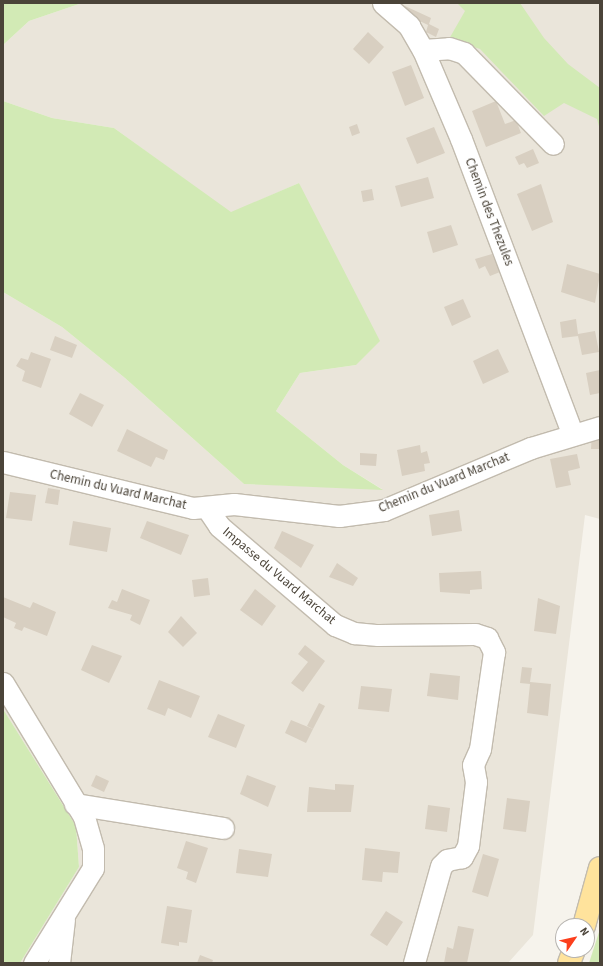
<!DOCTYPE html>
<style>
body{margin:0}
#map{position:relative;width:603px;height:966px;overflow:hidden;background:#f6f3ec;font-family:"Source Sans 3",sans-serif}
div>[style]{position:absolute}
.residential>*{inset:0;background:#eae5da}
.green>*{inset:0;background:#d2eab5}
.building>*{inset:0;background:#d8cfc1}
.roads{filter:drop-shadow(1px 0 #c2bbae) drop-shadow(-1px 0 #c2bbae) drop-shadow(0 1px #c2bbae) drop-shadow(0 -1px #c2bbae)}
.minor>*{height:21px;margin:-10.5px;padding:0 10.5px;transform-origin:10.5px;border-radius:10.5px;background:#fff}
.major>*{height:22px;margin:-11px;padding:0 11px;transform-origin:11px;border-radius:11px;background:#ffe39c}
span{translate:-50% -50%;white-space:nowrap;text-align:center;line-height:1.15;-webkit-text-stroke:3px #fff;paint-order:stroke}
.street-label{font-size:13px;color:#4b4439}
.frame{position:absolute;inset:0;border:4px solid #4b4439;pointer-events:none}
.north{position:absolute;left:555px;top:918px;width:40px;height:40px;box-sizing:border-box;background:#fff;border:1px solid #b7b4b0;border-radius:50%;rotate:56deg;font-size:11px;font-weight:700;line-height:16px;text-align:center;color:#4b4439}
.north::after{content:'';display:block;margin:auto;width:14px;height:18px;background:#fc3f1d;clip-path:polygon(50% 0,100% 100%,50% 72%,0 100%)}
</style>
<div id="map">
<div class="residential">
<div style="clip-path:polygon(82px 3px,600px 3px,600px 519px,585px 515px,533px 935px,508px 963px,20px 963px,79px 867px,76px 826px,3px 709px,3px 292px,62px 327px,125px 378px,244px 484px,382px 489px,343px 465px,276px 411px,300px 373px,356px 365px,299px 183px,231px 213px,114px 128px,52px 118px,3px 101px,3px 45px,29px 21px)"></div>
</div>
<div class="green">
<div style="clip-path:polygon(3px 3px,82px 3px,29px 21px,3px 45px)"></div>
<div style="clip-path:polygon(457px 3px,520px 3px,544px 38px,568px 64px,600px 88px,600px 130px,597px 119px,564px 103px,544px 116px,480px 49px,449px 39px,465px 11px)"></div>
<div style="clip-path:polygon(3px 101px,52px 118px,114px 128px,231px 212px,299px 183px,380px 341px,356px 365px,300px 373px,276px 411px,343px 465px,383px 490px,244px 484px,125px 378px,62px 327px,3px 292px)"></div>
<div style="clip-path:polygon(3px 709px,76px 826px,79px 867px,20px 963px,3px 963px)"></div>
<div style="clip-path:polygon(600px 929px,600px 963px,589px 963px)"></div>
</div>
<div class="building">
<div style="clip-path:polygon(405px 6px,431px 18px,429px 24px,439px 29px,436px 37px,426px 32px,428px 25px,403px 13px)"></div>
<div style="clip-path:polygon(368px 32px,384px 47px,369px 64px,353px 49px)"></div>
<div style="clip-path:polygon(411px 65px,424px 98px,405px 106px,392px 72px)"></div>
<div style="clip-path:polygon(496px 101px,505px 124px,516px 120px,521px 133px,486px 147px,472px 111px)"></div>
<div style="clip-path:polygon(357px 124px,360px 133px,352px 136px,349px 127px)"></div>
<div style="clip-path:polygon(434px 127px,445px 153px,417px 164px,406px 138px)"></div>
<div style="clip-path:polygon(533px 149px,539px 163px,527px 168px,524px 163px,519px 165px,515px 157px)"></div>
<div style="clip-path:polygon(428px 177px,434px 198px,401px 207px,395px 186px)"></div>
<div style="clip-path:polygon(541px 184px,553px 222px,532px 231px,517px 194px)"></div>
<div style="clip-path:polygon(372px 189px,374px 200px,363px 202px,361px 191px)"></div>
<div style="clip-path:polygon(451px 225px,458px 245px,433px 253px,427px 232px)"></div>
<div style="clip-path:polygon(492px 254px,500px 272px,490px 276px,485px 266px,479px 269px,475px 259px)"></div>
<div style="clip-path:polygon(567px 264px,600px 274px,595px 303px,561px 292px)"></div>
<div style="clip-path:polygon(463px 299px,471px 317px,452px 326px,444px 307px)"></div>
<div style="clip-path:polygon(576px 319px,578px 334px,595px 331px,599px 352px,582px 355px,578px 336px,562px 338px,560px 322px)"></div>
<div style="clip-path:polygon(55px 336px,77px 345px,72px 358px,50px 350px)"></div>
<div style="clip-path:polygon(498px 349px,509px 372px,483px 384px,473px 361px)"></div>
<div style="clip-path:polygon(31px 352px,51px 359px,41px 388px,22px 381px,25px 371px,16px 366px,21px 358px,28px 360px)"></div>
<div style="clip-path:polygon(600px 370px,600px 393px,590px 395px,586px 373px)"></div>
<div style="clip-path:polygon(80px 393px,104px 405px,92px 427px,69px 414px)"></div>
<div style="clip-path:polygon(127px 429px,168px 450px,164px 460px,156px 457px,151px 467px,117px 451px)"></div>
<div style="clip-path:polygon(592px 434px,600px 435px,600px 449px,591px 449px)"></div>
<div style="clip-path:polygon(420px 445px,421px 453px,427px 451px,430px 463px,424px 464px,425px 471px,402px 476px,397px 450px)"></div>
<div style="clip-path:polygon(360px 453px,377px 454px,376px 466px,360px 465px)"></div>
<div style="clip-path:polygon(577px 454px,580px 468px,568px 471px,571px 485px,556px 488px,550px 459px)"></div>
<div style="clip-path:polygon(48px 488px,60px 490px,58px 505px,45px 503px)"></div>
<div style="clip-path:polygon(10px 492px,36px 495px,32px 521px,6px 518px)"></div>
<div style="clip-path:polygon(459px 510px,462px 531px,432px 536px,429px 515px)"></div>
<div style="clip-path:polygon(73px 521px,111px 528px,107px 552px,69px 545px)"></div>
<div style="clip-path:polygon(147px 521px,189px 535px,181px 555px,140px 538px)"></div>
<div style="clip-path:polygon(282px 531px,314px 545px,301px 568px,274px 548px)"></div>
<div style="clip-path:polygon(337px 563px,358px 578px,353px 586px,329px 577px)"></div>
<div style="clip-path:polygon(481px 571px,482px 589px,470px 590px,470px 594px,440px 592px,439px 573px)"></div>
<div style="clip-path:polygon(208px 578px,210px 595px,194px 597px,192px 580px)"></div>
<div style="clip-path:polygon(122px 589px,150px 600px,140px 625px,130px 620px,132px 615px,108px 608px,112px 600px,117px 602px)"></div>
<div style="clip-path:polygon(255px 589px,276px 606px,262px 626px,240px 610px)"></div>
<div style="clip-path:polygon(3px 597px,30px 608px,33px 602px,56px 612px,47px 636px,24px 627px,22px 631px,14px 628px,16px 623px,3px 617px)"></div>
<div style="clip-path:polygon(538px 598px,560px 606px,556px 634px,534px 631px)"></div>
<div style="clip-path:polygon(181px 616px,197px 633px,183px 647px,168px 632px)"></div>
<div style="clip-path:polygon(92px 645px,122px 656px,109px 683px,81px 670px)"></div>
<div style="clip-path:polygon(305px 645px,325px 661px,303px 692px,291px 683px,308px 662px,298px 654px)"></div>
<div style="clip-path:polygon(522px 667px,532px 668px,530px 682px,551px 684px,548px 716px,527px 713px,530px 684px,520px 683px)"></div>
<div style="clip-path:polygon(430px 673px,460px 676px,458px 700px,427px 696px)"></div>
<div style="clip-path:polygon(159px 680px,200px 696px,191px 718px,168px 708px,165px 716px,147px 709px)"></div>
<div style="clip-path:polygon(361px 686px,392px 689px,389px 712px,358px 709px)"></div>
<div style="clip-path:polygon(319px 703px,325px 706px,313px 729px,307px 726px)"></div>
<div style="clip-path:polygon(218px 714px,245px 725px,236px 748px,208px 737px)"></div>
<div style="clip-path:polygon(291px 720px,313px 729px,306px 743px,285px 733px)"></div>
<div style="clip-path:polygon(96px 775px,109px 781px,104px 792px,91px 786px)"></div>
<div style="clip-path:polygon(247px 775px,276px 786px,268px 807px,240px 794px)"></div>
<div style="clip-path:polygon(335px 784px,354px 785px,351px 812px,307px 812px,309px 787px,335px 790px)"></div>
<div style="clip-path:polygon(507px 798px,530px 801px,526px 832px,503px 829px)"></div>
<div style="clip-path:polygon(428px 805px,450px 808px,447px 832px,425px 829px)"></div>
<div style="clip-path:polygon(186px 841px,208px 848px,196px 883px,186px 879px,188px 872px,177px 868px)"></div>
<div style="clip-path:polygon(365px 848px,400px 852px,398px 873px,383px 872px,382px 882px,362px 880px)"></div>
<div style="clip-path:polygon(239px 849px,272px 854px,268px 877px,236px 873px)"></div>
<div style="clip-path:polygon(483px 854px,499px 859px,488px 897px,472px 892px)"></div>
<div style="clip-path:polygon(167px 906px,192px 910px,187px 943px,179px 942px,179px 946px,161px 943px)"></div>
<div style="clip-path:polygon(386px 911px,403px 922px,387px 946px,370px 935px)"></div>
<div style="clip-path:polygon(458px 926px,474px 929px,467px 963px,444px 963px,447px 947px,453px 949px)"></div>
<div style="clip-path:polygon(200px 955px,213px 960px,212px 963px,197px 963px)"></div>
</div>
<div class="roads">
<div class="minor">
<div style="left:383px;top:3px;width:35px;rotate:41deg"></div>
<div style="left:409px;top:26px;width:28px;rotate:60deg"></div>
<div style="left:423px;top:50px;width:97px;rotate:66.9deg"></div>
<div style="left:461px;top:139px;width:316px;rotate:69.3deg"></div>
<div style="left:423px;top:50px;width:26px;rotate:-4deg"></div>
<div style="left:449px;top:48px;width:16px;rotate:18deg"></div>
<div style="left:464px;top:53px;width:127px;rotate:45.6deg"></div>
<div style="left:3px;top:462px;width:195px;rotate:13.6deg"></div>
<div style="left:193px;top:508px;width:41px;rotate:-5.6deg"></div>
<div style="left:234px;top:504px;width:106px;rotate:6.5deg"></div>
<div style="left:339px;top:516px;width:45px;rotate:-7.6deg"></div>
<div style="left:384px;top:510px;width:160px;rotate:-22.9deg"></div>
<div style="left:531px;top:448px;width:72px;rotate:-16.9deg"></div>
<div style="left:207px;top:508px;width:22px;rotate:56deg"></div>
<div style="left:219px;top:526px;width:153px;rotate:40.5deg"></div>
<div style="left:335px;top:625px;width:21px;rotate:23deg"></div>
<div style="left:354px;top:633px;width:24px;rotate:5deg"></div>
<div style="left:378px;top:635px;width:97px;rotate:-0.6deg"></div>
<div style="left:475px;top:634px;width:13px;rotate:18deg"></div>
<div style="left:487px;top:638px;width:16px;rotate:63deg"></div>
<div style="left:494px;top:652px;width:98px;rotate:98.2deg"></div>
<div style="left:480px;top:749px;width:17px;rotate:114deg"></div>
<div style="left:473px;top:765px;width:17px;rotate:80deg"></div>
<div style="left:476px;top:782px;width:64px;rotate:97.1deg"></div>
<div style="left:468px;top:846px;width:13px;rotate:119deg"></div>
<div style="left:462px;top:857px;width:15px;rotate:169deg"></div>
<div style="left:447px;top:860px;width:8px;rotate:135deg"></div>
<div style="left:441px;top:866px;width:101px;rotate:105.6deg"></div>
<div style="left:3px;top:683px;width:157px;rotate:58.8deg"></div>
<div style="left:84px;top:817px;width:32px;rotate:74deg"></div>
<div style="left:93px;top:848px;width:20px;rotate:90deg"></div>
<div style="left:93px;top:868px;width:112px;rotate:121.8deg"></div>
<div style="left:75px;top:804px;width:150px;rotate:9.2deg"></div>
<div style="left:59px;top:963px;width:44px;rotate:-83.5deg"></div>
</div>
<div class="major">
<div style="left:584px;top:926px;width:60px;rotate:-74.6deg"></div>
<div style="left:569px;top:963px;width:14px;rotate:-69deg"></div>
</div>
</div>
<div class="street-label">
<span style="left:489px;top:212px;rotate:69deg">Chemin des Thezules</span>
<span style="left:444px;top:483px;rotate:-22deg">Chemin du Vuard Marchat</span>
<span style="left:118px;top:490px;rotate:13deg">Chemin du Vuard Marchat</span>
<span style="left:279px;top:576px;rotate:40deg">Impasse du Vuard Marchat</span>
</div>
<div class="frame"></div>
<div class="north">N</div>
</div>
